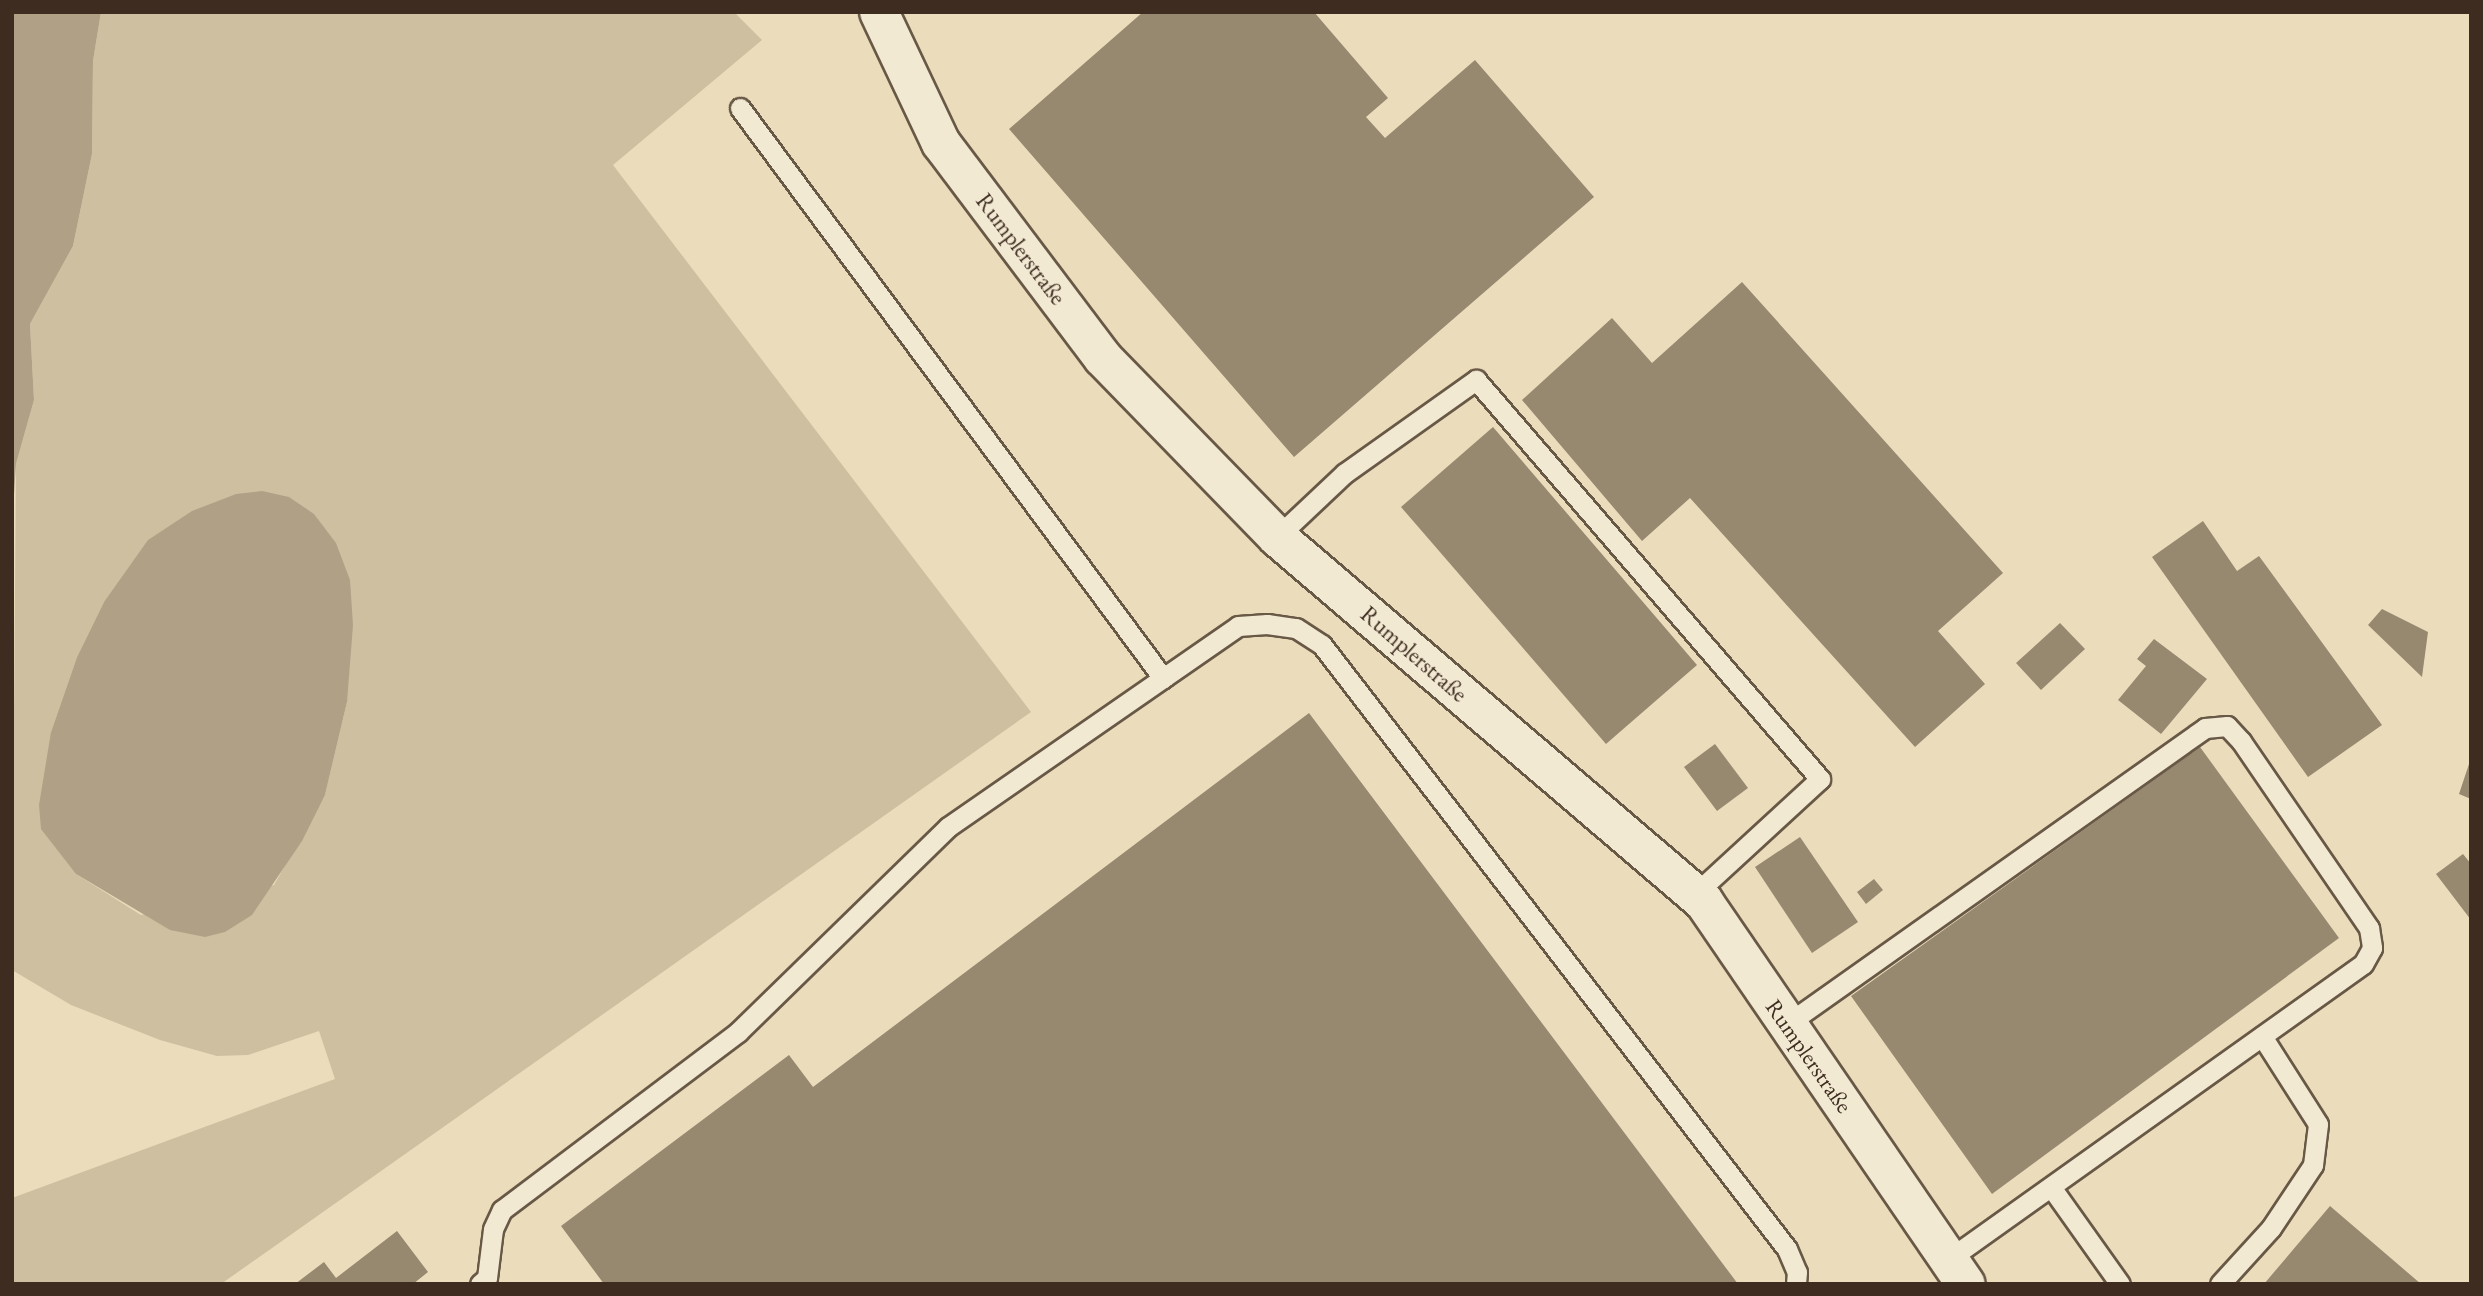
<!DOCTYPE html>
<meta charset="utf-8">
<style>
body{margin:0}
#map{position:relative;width:2483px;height:1296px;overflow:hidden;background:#ebddbb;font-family:"EB Garamond",serif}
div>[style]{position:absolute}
.green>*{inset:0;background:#cdbfa0}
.water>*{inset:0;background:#b0a186}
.building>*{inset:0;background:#978870}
.roads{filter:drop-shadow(2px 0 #685846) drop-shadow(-2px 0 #685846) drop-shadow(0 2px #685846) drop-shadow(0 -2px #685846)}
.lane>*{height:19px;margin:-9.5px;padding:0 9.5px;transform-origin:9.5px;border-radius:9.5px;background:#f2e9d3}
.street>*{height:38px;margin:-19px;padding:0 19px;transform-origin:19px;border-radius:19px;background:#f2e9d3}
span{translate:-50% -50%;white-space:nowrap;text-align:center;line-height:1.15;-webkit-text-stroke:5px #f2e9d3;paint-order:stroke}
.street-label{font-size:23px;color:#3d2c1f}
.frame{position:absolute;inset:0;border:14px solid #3d2c1f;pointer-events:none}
</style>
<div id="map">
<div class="green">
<div style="clip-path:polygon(evenodd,101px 12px,734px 12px,762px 40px,613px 165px,1031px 712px,221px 1284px,12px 1284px,12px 1198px,335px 1079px,319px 1031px,248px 1055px,217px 1056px,160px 1040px,71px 1005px,12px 970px,16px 464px,34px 400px,30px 324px,73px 246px,92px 154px,93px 61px,101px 12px,104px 602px,347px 702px,325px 795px,274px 885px,141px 915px,76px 874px,51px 732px,77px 657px,104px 602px)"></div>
</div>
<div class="water">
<div style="clip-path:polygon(12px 12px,101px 12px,93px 61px,92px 154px,73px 246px,30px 324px,34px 400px,16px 464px,12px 527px)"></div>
<div style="clip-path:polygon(262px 491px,289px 497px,314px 514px,336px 543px,350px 580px,353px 625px,347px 702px,325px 795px,302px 841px,252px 915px,225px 932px,205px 937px,170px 930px,76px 874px,41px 829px,39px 805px,51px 732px,77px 657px,104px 602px,148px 540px,192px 511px,236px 494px)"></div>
</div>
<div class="building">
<div style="clip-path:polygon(1143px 12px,1314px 12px,1388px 98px,1366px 117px,1385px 138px,1475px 60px,1594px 197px,1294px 457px,1009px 129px)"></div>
<div style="clip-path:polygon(1742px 282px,2003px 573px,1938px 631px,1985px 684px,1915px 747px,1690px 498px,1642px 541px,1522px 400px,1612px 318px,1652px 363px)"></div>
<div style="clip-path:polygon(1493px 427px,1697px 665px,1606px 744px,1401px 507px)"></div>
<div style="clip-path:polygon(2203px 521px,2237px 571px,2259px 556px,2382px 725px,2308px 777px,2152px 557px)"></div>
<div style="clip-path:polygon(2382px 609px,2428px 632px,2422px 677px,2368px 625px)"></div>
<div style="clip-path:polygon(2060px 623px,2085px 649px,2041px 690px,2016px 663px)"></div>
<div style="clip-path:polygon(2154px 639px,2207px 679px,2161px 734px,2118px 700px,2146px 666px,2137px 659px)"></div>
<div style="clip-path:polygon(1309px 713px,1738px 1284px,604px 1284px,561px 1226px,789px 1055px,813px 1087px)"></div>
<div style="clip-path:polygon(1715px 744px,1748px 788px,1717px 811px,1684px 767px)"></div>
<div style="clip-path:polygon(2200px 747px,2339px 938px,1992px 1194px,1851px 996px)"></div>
<div style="clip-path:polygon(2470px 761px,2471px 761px,2471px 799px,2459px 794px)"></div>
<div style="clip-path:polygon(1800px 837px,1858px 922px,1812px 953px,1755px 867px)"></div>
<div style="clip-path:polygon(2463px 854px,2471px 864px,2471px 920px,2436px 874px)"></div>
<div style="clip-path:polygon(1874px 879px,1883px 890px,1866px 904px,1857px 892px)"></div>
<div style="clip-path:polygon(2330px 1206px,2421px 1284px,2264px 1284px)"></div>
<div style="clip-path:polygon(397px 1231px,428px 1272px,413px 1284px,295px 1284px,324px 1262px,336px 1278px)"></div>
</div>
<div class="roads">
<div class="lane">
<div style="left:740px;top:108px;width:710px;rotate:53.42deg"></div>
<div style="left:1277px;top:537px;width:93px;rotate:-43.3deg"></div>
<div style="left:1345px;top:473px;width:161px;rotate:-35.4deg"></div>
<div style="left:1476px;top:380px;width:527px;rotate:49.23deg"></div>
<div style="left:1820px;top:779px;width:171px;rotate:137.4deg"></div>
<div style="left:1787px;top:1024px;width:512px;rotate:-35.3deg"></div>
<div style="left:2205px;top:728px;width:22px;rotate:-5deg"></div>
<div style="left:2227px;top:726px;width:21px;rotate:47deg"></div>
<div style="left:2241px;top:741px;width:227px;rotate:55.6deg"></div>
<div style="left:2369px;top:928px;width:20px;rotate:81deg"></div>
<div style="left:2372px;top:948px;width:18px;rotate:119deg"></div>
<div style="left:2363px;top:964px;width:508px;rotate:144.53deg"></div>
<div style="left:2051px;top:1187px;width:119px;rotate:54.6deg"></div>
<div style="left:480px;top:1284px;width:9px;rotate:-41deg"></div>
<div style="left:487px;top:1278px;width:49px;rotate:-83deg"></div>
<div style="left:493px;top:1229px;width:21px;rotate:-65deg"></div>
<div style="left:502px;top:1210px;width:296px;rotate:-37deg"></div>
<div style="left:738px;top:1032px;width:293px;rotate:-44.3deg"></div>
<div style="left:948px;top:827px;width:353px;rotate:-34.7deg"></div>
<div style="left:1238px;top:626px;width:29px;rotate:-4deg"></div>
<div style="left:1267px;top:624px;width:29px;rotate:8deg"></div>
<div style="left:1296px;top:628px;width:31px;rotate:33deg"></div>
<div style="left:1322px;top:645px;width:762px;rotate:52.41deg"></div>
<div style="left:1787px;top:1249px;width:25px;rotate:67deg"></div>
<div style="left:1797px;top:1272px;width:12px;rotate:95deg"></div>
<div style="left:2220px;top:1284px;width:76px;rotate:-47.7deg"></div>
<div style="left:2271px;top:1228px;width:76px;rotate:-56.3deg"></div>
<div style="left:2313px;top:1165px;width:41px;rotate:-83deg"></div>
<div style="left:2318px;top:1124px;width:104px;rotate:-122.5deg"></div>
</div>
<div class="street">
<div style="left:879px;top:12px;width:145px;rotate:64.7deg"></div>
<div style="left:941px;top:143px;width:269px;rotate:53deg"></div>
<div style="left:1103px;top:358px;width:250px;rotate:45.8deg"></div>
<div style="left:1277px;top:537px;width:562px;rotate:40.52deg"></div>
<div style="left:1704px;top:902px;width:463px;rotate:55.6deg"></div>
</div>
</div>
<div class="street-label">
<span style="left:1021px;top:249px;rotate:53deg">Rumplerstraße</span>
<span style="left:1414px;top:654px;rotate:41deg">Rumplerstraße</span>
<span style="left:1809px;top:1056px;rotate:55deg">Rumplerstraße</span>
</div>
<div class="frame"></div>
</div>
